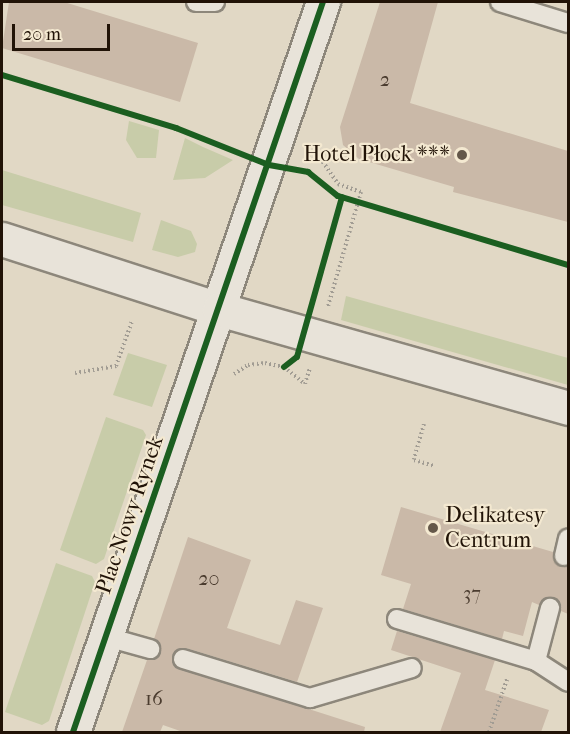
<!DOCTYPE html>
<meta charset="utf-8">
<style>
body{margin:0}
#map{position:relative;width:570px;height:734px;overflow:hidden;background:#e1d8c5;font-family:"IM FELL French Canon",serif}
div>[style]{position:absolute}
.green>*{inset:0;background:#c8cca9}
.building>*{inset:0;background:#cab9a8}
.path>*{height:4px;margin-top:-2px;transform-origin:0;background:repeating-linear-gradient(90deg,#a19c93 0 1.5px,transparent 0 4.5px)}
.roads{filter:drop-shadow(2px 0 #8d877b) drop-shadow(-2px 0 #8d877b) drop-shadow(0 2px #8d877b) drop-shadow(0 -2px #8d877b)}
.lane>*{height:18px;margin:-9px;padding:0 9px;transform-origin:9px;border-radius:9px;background:#e8e3d9}
.street>*{height:33px;margin:-16.5px;padding:0 16.5px;transform-origin:16.5px;border-radius:16.5px;background:#e8e3d9}
.secondary>*{height:33px;margin:-16.5px;padding:0 16.5px;transform-origin:16.5px;border-radius:16.5px;background:#e8e3d9}
.cycleway>*{height:6px;margin:-3px;padding:0 3px;transform-origin:3px;border-radius:3px;background:#1b5e20}
.dots>*{width:16px;height:16px;translate:-50% -50%;box-sizing:border-box;border:3px solid #f4e9d1;border-radius:50%}
span{translate:-50% -50%;white-space:nowrap;text-align:center;line-height:1.15;-webkit-text-stroke:4.5px #f4e9d1;paint-order:stroke}
.number-label{font-size:20px;color:#4b3c2f}
.number-label span{-webkit-text-stroke-width:0}
.poi-label{font-size:22px;color:#211307}
.right{translate:-100% -50%;text-align:right}
.left{translate:0 -50%;text-align:left}
.street-label{font-size:22px;color:#211307}
.frame{position:absolute;inset:0;border:3px solid #211307;pointer-events:none}
.scale{position:absolute;left:12px;top:24px;width:98px;height:27px;box-sizing:border-box;border:3px solid #211307;border-top:0;padding-left:8px;font-size:18px;line-height:21px;white-space:nowrap;color:#211307;-webkit-text-stroke:4px #f4e9d1;paint-order:stroke}
</style>
<div id="map">
<div class="green">
<div style="clip-path:polygon(129px 121px,159px 130px,156px 158px,137px 158px,126px 140px)"></div>
<div style="clip-path:polygon(185px 138px,203px 147px,233px 160px,205px 178px,173px 180px)"></div>
<div style="clip-path:polygon(2px 170px,141px 213px,133px 242px,2px 205px)"></div>
<div style="clip-path:polygon(161px 220px,191px 231px,197px 244px,195px 252px,178px 257px,152px 250px)"></div>
<div style="clip-path:polygon(346px 296px,568px 358px,568px 385px,341px 320px)"></div>
<div style="clip-path:polygon(128px 353px,167px 365px,152px 407px,113px 395px)"></div>
<div style="clip-path:polygon(106px 417px,143px 430px,146px 435px,104px 559px,96px 564px,60px 550px)"></div>
<div style="clip-path:polygon(56px 563px,92px 576px,95px 582px,49px 721px,42px 725px,5px 712px)"></div>
</div>
<div class="building">
<div style="clip-path:polygon(9px 2px,64px 2px,198px 43px,180px 102px,2px 48px)"></div>
<div style="clip-path:polygon(380px 2px,438px 2px,410px 103px,568px 151px,568px 222px,453px 192px,454px 187px,359px 159px,343px 145px,340px 127px)"></div>
<div style="clip-path:polygon(401px 507px,553px 552px,557px 565px,568px 566px,568px 614px,561px 611px,553px 597px,539px 605px,532px 602px,523px 636px,504px 631px,502px 639px,403px 609px,411px 584px,381px 575px)"></div>
<div style="clip-path:polygon(188px 537px,251px 560px,227px 628px,280px 645px,296px 600px,323px 608px,297px 682px,186px 648px,175px 651px,174px 666px,365px 727px,364px 732px,183px 732px,163px 725px,160px 732px,122px 732px,147px 660px,161px 653px,154px 639px)"></div>
<div style="clip-path:polygon(397px 631px,495px 660px,485px 690px,549px 710px,541px 732px,440px 732px,461px 673px,391px 650px)"></div>
</div>
<div class="path">
<div style="left:305px;top:154px;width:16px;rotate:15deg"></div>
<div style="left:320px;top:158px;width:32px;rotate:55deg"></div>
<div style="left:338px;top:184px;width:24px;rotate:19deg"></div>
<div style="left:361px;top:192px;width:119px;rotate:106.1deg"></div>
<div style="left:75px;top:373px;width:42px;rotate:-9.7deg"></div>
<div style="left:116px;top:366px;width:48px;rotate:-70.4deg"></div>
<div style="left:234px;top:374px;width:17px;rotate:-33deg"></div>
<div style="left:248px;top:365px;width:17px;rotate:-7deg"></div>
<div style="left:265px;top:363px;width:19px;rotate:12deg"></div>
<div style="left:284px;top:367px;width:27px;rotate:39deg"></div>
<div style="left:305px;top:384px;width:17px;rotate:-73deg"></div>
<div style="left:424px;top:424px;width:37px;rotate:106deg"></div>
<div style="left:414px;top:460px;width:22px;rotate:16deg"></div>
<div style="left:489px;top:732px;width:56px;rotate:-71.2deg"></div>
</div>
<div class="roads">
<div class="lane">
<div style="left:196px;top:2px;width:19px"></div>
<div style="left:500px;top:2px;width:71px;rotate:17.2deg"></div>
<div style="left:564px;top:556px;width:18px;rotate:-77deg"></div>
<div style="left:397px;top:619px;width:145px;rotate:16.8deg"></div>
<div style="left:536px;top:661px;width:55px;rotate:-75.2deg"></div>
<div style="left:107px;top:637px;width:45px;rotate:15.6deg"></div>
<div style="left:183px;top:659px;width:133px;rotate:17.1deg"></div>
<div style="left:310px;top:698px;width:106px;rotate:-16.4deg"></div>
<div style="left:536px;top:661px;width:38px;rotate:33deg"></div>
</div>
<div class="street">
<div style="left:73px;top:732px;width:772px;rotate:-71.1deg"></div>
</div>
<div class="secondary">
<div style="left:2px;top:239px;width:228px;rotate:17.9deg"></div>
<div style="left:219px;top:309px;width:363px;rotate:15.8deg"></div>
</div>
</div>
<div class="cycleway">
<div style="left:2px;top:75px;width:182px;rotate:16.9deg"></div>
<div style="left:176px;top:128px;width:100px;rotate:21.7deg"></div>
<div style="left:269px;top:165px;width:40px;rotate:10deg"></div>
<div style="left:308px;top:172px;width:38px;rotate:39deg"></div>
<div style="left:338px;top:196px;width:240px;rotate:16.7deg"></div>
<div style="left:284px;top:367px;width:16px;rotate:-38deg"></div>
<div style="left:297px;top:357px;width:166px;rotate:-74.3deg"></div>
<div style="left:73px;top:732px;width:772px;rotate:-71.1deg"></div>
</div>
<div class="dots">
<div style="left:462px;top:155px;background:#64584a"></div>
<div style="left:433px;top:528px;background:#64584a"></div>
</div>
<div class="number-label">
<span style="left:385px;top:79px">2</span>
<span style="left:209px;top:578px">20</span>
<span style="left:472px;top:593px">37</span>
<span style="left:154px;top:698px">16</span>
</div>
<div class="poi-label">
<span class="right" style="left:450px;top:155px">Hotel Płock ***</span>
<span class="left" style="left:445px;top:528px">Delikatesy<br>Centrum</span>
</div>
<div class="street-label">
<span style="left:130px;top:515px;rotate:-71deg">Plac Nowy Rynek</span>
</div>
<div class="frame"></div>
<div class="scale">20 m</div>
</div>
